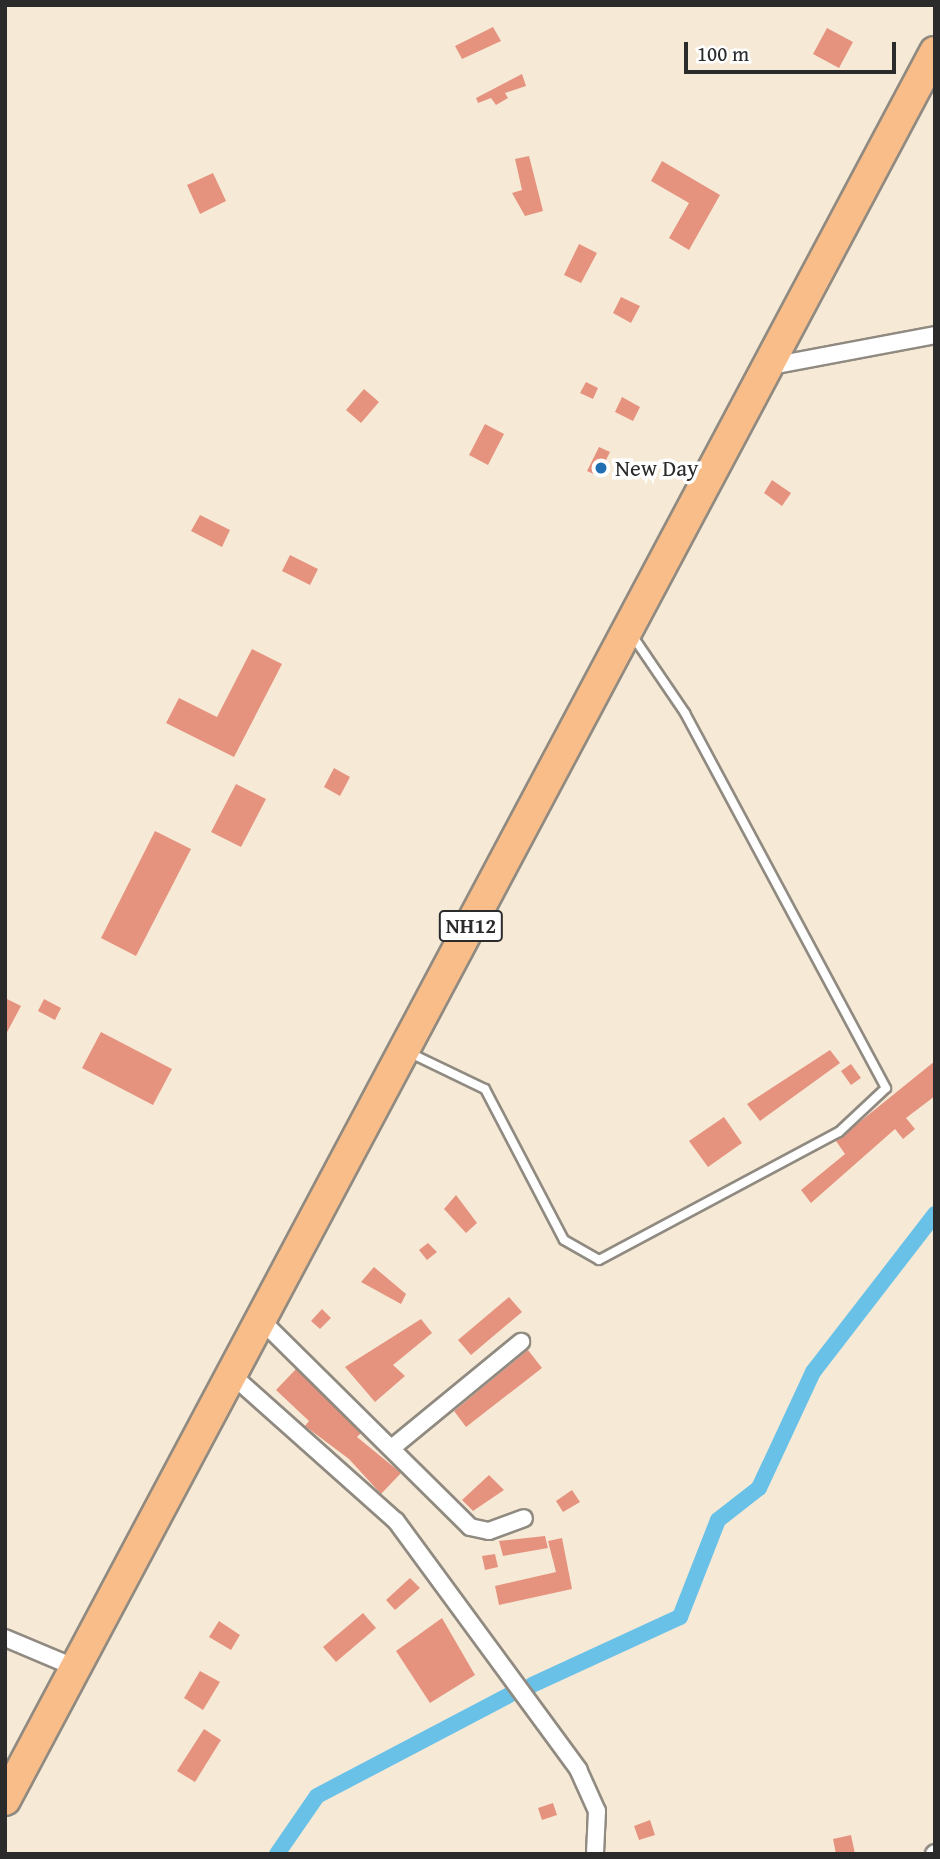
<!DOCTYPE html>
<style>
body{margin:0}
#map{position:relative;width:940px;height:1859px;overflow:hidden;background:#f6ead7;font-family:"Gentium Book Plus",serif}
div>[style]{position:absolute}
.canal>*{height:16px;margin:-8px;padding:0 8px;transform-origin:8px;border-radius:8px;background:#6ac1e7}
.building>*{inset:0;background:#e5937f}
.roads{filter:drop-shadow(2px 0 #908a81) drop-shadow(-2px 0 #908a81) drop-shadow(0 2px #908a81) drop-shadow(0 -2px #908a81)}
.lane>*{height:8px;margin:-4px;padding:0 4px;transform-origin:4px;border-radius:4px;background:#fff}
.street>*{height:16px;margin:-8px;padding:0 8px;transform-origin:8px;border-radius:8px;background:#fff}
.highway>*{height:30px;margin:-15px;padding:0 15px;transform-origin:15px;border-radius:15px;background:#f8bd89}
.dots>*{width:19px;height:19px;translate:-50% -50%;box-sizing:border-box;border:4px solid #fff;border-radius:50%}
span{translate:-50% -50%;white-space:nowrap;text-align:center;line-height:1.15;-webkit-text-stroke:7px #fff;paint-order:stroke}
.shield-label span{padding:2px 5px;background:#fff;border:2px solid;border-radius:5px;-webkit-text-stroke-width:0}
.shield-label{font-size:21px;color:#2b2b2b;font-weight:700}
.poi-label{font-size:23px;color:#2b2b2b}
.left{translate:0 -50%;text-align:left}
.frame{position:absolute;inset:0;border:7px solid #2b2b2b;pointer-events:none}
.scale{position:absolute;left:684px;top:42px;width:212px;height:32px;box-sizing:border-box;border:4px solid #2b2b2b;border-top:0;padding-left:9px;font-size:21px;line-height:24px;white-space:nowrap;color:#2b2b2b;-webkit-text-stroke:5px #fff;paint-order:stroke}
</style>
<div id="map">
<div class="canal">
<div style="left:532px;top:1685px;width:163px;rotate:-24.7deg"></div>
<div style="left:680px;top:1617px;width:104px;rotate:-68.6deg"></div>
<div style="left:718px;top:1520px;width:52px;rotate:-38deg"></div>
<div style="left:759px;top:1488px;width:128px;rotate:-65deg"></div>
<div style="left:813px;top:1372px;width:200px;rotate:-52.3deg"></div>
<div style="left:277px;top:1854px;width:70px;rotate:-55.4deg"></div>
<div style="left:317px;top:1796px;width:217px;rotate:-27.7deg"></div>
</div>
<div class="building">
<div style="clip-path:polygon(493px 27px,501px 41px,462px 59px,455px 46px)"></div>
<div style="clip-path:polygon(827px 28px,853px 42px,839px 68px,813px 54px)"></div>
<div style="clip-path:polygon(522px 74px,526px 86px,505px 93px,508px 98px,496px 105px,491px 98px,478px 103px,476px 98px)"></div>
<div style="clip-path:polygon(529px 156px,543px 211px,525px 216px,512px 193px,522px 190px,515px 159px)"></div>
<div style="clip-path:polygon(662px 161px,720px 195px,689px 250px,669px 238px,689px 203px,651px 181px)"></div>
<div style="clip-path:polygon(213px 173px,226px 201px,200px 214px,187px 185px)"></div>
<div style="clip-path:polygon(579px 244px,597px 253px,581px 283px,564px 275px)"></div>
<div style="clip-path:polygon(621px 297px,640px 306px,631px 323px,613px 313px)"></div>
<div style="clip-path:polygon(586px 382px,598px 388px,593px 399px,580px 393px)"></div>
<div style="clip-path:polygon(364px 389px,379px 402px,361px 423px,346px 410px)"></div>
<div style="clip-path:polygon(622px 397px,640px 407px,633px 421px,615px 412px)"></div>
<div style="clip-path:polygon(485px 424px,504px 434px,488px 465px,469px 455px)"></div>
<div style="clip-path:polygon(599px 447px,610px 452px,598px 476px,587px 471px)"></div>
<div style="clip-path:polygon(772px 480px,791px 493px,782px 506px,764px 493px)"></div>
<div style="clip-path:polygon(200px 515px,230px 530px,222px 547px,191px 531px)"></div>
<div style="clip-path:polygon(290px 555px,318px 569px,310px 585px,282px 571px)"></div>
<div style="clip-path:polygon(252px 649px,282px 664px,234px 757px,166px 723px,179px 698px,217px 717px)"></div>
<div style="clip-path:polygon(334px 768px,350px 777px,340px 796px,324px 787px)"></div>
<div style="clip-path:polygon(236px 784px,266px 799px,241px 847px,211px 832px)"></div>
<div style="clip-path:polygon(155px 831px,191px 849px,136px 956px,101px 938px)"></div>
<div style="clip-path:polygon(5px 998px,21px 1006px,5px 1036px)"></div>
<div style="clip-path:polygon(44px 999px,61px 1008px,55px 1020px,38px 1011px)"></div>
<div style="clip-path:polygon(101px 1032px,172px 1069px,153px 1105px,82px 1068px)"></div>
<div style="clip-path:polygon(830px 1050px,840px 1063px,760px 1121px,747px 1104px)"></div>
<div style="clip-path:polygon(935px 1061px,935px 1096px,906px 1118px,915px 1129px,903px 1139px,895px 1129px,811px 1203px,801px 1190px,845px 1154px,836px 1141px)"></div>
<div style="clip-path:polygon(851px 1064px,861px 1078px,851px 1085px,841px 1071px)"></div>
<div style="clip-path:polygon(724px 1117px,742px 1143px,708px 1167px,689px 1141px)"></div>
<div style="clip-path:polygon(456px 1195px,477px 1223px,466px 1233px,444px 1209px)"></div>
<div style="clip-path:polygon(428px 1243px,437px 1252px,427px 1260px,419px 1250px)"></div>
<div style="clip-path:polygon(374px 1267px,406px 1294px,401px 1304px,361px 1282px)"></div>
<div style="clip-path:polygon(509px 1297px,522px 1312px,471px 1355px,458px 1340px)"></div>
<div style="clip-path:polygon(322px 1309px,331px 1318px,320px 1329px,311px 1321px)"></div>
<div style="clip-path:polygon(421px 1319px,432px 1333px,393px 1365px,405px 1376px,375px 1402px,345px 1367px)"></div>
<div style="clip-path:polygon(528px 1350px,542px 1368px,466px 1427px,454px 1411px)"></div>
<div style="clip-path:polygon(296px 1369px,361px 1433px,357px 1437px,401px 1473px,381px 1494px,349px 1459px,305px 1426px,309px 1421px,276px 1390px)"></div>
<div style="clip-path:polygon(489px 1475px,504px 1490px,473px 1511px,462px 1500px)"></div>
<div style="clip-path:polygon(572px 1490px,580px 1502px,563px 1512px,556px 1501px)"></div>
<div style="clip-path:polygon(545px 1536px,548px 1548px,503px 1556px,499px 1541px)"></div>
<div style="clip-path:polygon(562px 1538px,572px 1589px,499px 1605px,495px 1586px,556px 1572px,548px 1541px)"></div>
<div style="clip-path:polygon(495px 1554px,498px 1567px,485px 1570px,482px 1556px)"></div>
<div style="clip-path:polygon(410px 1578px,420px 1588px,395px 1610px,386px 1600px)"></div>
<div style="clip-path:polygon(363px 1613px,376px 1628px,336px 1662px,323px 1647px)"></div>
<div style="clip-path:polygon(442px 1618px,475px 1675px,430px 1703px,396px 1651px)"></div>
<div style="clip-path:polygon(219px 1621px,240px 1635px,231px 1650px,209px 1637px)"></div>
<div style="clip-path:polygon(200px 1671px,220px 1682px,203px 1710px,184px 1698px)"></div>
<div style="clip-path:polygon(204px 1729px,221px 1740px,195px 1782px,177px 1771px)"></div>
<div style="clip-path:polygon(553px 1803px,557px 1815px,542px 1820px,538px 1808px)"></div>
<div style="clip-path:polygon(650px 1820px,655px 1835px,639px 1840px,634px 1826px)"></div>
<div style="clip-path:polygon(851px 1835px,855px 1854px,836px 1854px,833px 1839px)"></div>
</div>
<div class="roads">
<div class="lane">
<div style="left:408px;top:1052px;width:85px;rotate:25.7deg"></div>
<div style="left:485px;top:1089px;width:170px;rotate:62.4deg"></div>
<div style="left:564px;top:1240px;width:40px;rotate:29.7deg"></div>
<div style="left:599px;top:1260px;width:272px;rotate:-28.1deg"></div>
<div style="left:839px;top:1132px;width:64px;rotate:-43.1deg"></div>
<div style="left:886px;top:1088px;width:425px;rotate:-118.2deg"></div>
<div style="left:685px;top:713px;width:94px;rotate:-124.2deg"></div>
</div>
<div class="street">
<div style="left:766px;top:367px;width:172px;rotate:-10.7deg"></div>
<div style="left:261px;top:1320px;width:294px;rotate:44.7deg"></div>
<div style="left:470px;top:1527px;width:19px;rotate:12deg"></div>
<div style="left:489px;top:1531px;width:37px;rotate:-20deg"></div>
<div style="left:232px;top:1375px;width:220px;rotate:41.7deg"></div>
<div style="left:396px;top:1521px;width:308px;rotate:53.7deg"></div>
<div style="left:578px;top:1769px;width:46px;rotate:65.7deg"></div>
<div style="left:597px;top:1811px;width:43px;rotate:92.7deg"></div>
<div style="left:393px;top:1447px;width:166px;rotate:-39.4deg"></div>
<div style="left:5px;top:1638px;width:77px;rotate:22.9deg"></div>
<div style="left:934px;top:1854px;width:1px;rotate:-45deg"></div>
</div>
<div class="highway">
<div style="left:5px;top:1800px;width:1980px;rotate:-61.99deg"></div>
</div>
</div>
<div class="dots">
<div style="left:601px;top:468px;background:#1f6fb2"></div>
</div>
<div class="shield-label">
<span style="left:471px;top:926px">NH12</span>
</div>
<div class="poi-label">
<span class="left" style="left:615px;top:468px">New Day</span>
</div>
<div class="frame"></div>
<div class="scale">100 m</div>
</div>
